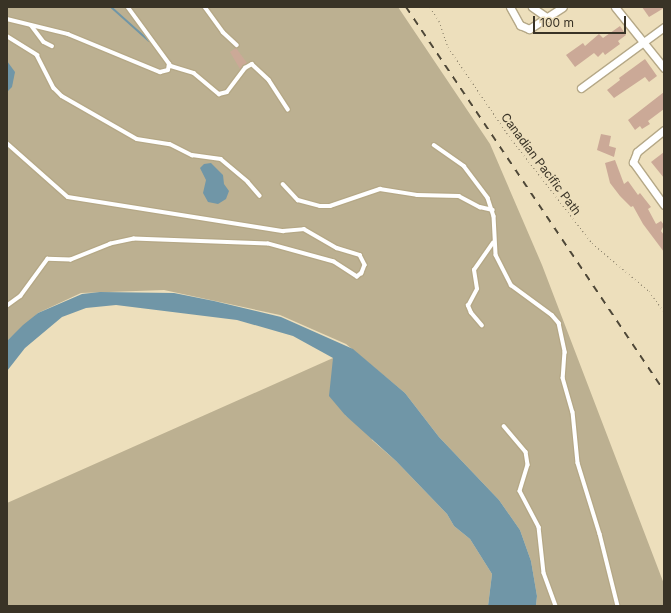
<!DOCTYPE html>
<style>
body{margin:0}
#map{position:relative;width:671px;height:613px;overflow:hidden;background:#eddfbc;font-family:Inter,sans-serif}
div>[style]{position:absolute}
.green>*{inset:0;background:#bcb091}
.water>*{inset:0;background:#7096a7}
.stream>*{height:2px;margin:-1px;padding:0 1px;transform-origin:1px;border-radius:1px;background:#7096a7}
.building>*{inset:0;background:#cba997}
.path>*{height:1px;margin-top:-0.5px;transform-origin:0;background:repeating-linear-gradient(90deg,#8c826b 0 1px,transparent 0 4px)}
.roads{filter:drop-shadow(1px 0 #b5a887) drop-shadow(-1px 0 #b5a887) drop-shadow(0 1px #b5a887) drop-shadow(0 -1px #b5a887)}
.lane>*{height:3.5px;margin:-1.75px;padding:0 1.75px;transform-origin:1.75px;border-radius:1.75px;background:#fff}
.street>*{height:7px;margin:-3.5px;padding:0 3.5px;transform-origin:3.5px;border-radius:3.5px;background:#fff}
.rail>*{height:2px;margin-top:-1px;transform-origin:0;background:repeating-linear-gradient(90deg,#4e4737 0 7px,transparent 0 14px)}
span{translate:-50% -50%;white-space:nowrap;text-align:center;line-height:1.15;-webkit-text-stroke:3.5px #eddfbc;paint-order:stroke}
.street-label{font-size:12px;color:#393326}
.frame{position:absolute;inset:0;border:8px solid #393326;pointer-events:none}
.scale{position:absolute;left:533px;top:16px;width:93px;height:18px;box-sizing:border-box;border:2px solid #393326;border-top:0;padding-left:5px;font-size:12px;line-height:14px;white-space:nowrap;color:#393326;-webkit-text-stroke:3px #eddfbc;paint-order:stroke}
</style>
<div id="map">
<div class="green">
<div style="clip-path:polygon(7px 7px,398px 7px,490px 144px,542px 265px,664px 584px,664px 606px,536px 606px,537px 596px,531px 561px,520px 530px,499px 500px,439px 437px,405px 393px,346px 344px,280px 315px,164px 290px,81px 293px,38px 313px,7px 341px)"></div>
<div style="clip-path:polygon(333px 358px,345px 415px,371px 435px,372px 440px,396px 461px,447px 514px,454px 526px,470px 539px,492px 574px,488px 606px,7px 606px,7px 503px)"></div>
</div>
<div class="water">
<div style="clip-path:polygon(7px 61px,15px 72px,12px 87px,7px 92px)"></div>
<div style="clip-path:polygon(211px 163px,223px 175px,224px 184px,229px 191px,226px 199px,218px 204px,208px 202px,203px 193px,206px 180px,200px 168px,204px 164px)"></div>
<div style="clip-path:polygon(100px 292px,174px 293px,214px 301px,281px 317px,353px 349px,405px 393px,439px 437px,499px 500px,520px 530px,531px 561px,537px 596px,536px 606px,488px 606px,492px 574px,470px 539px,454px 526px,447px 514px,396px 461px,345px 415px,329px 396px,333px 358px,293px 336px,237px 320px,116px 305px,86px 308px,62px 317px,25px 348px,7px 371px,7px 341px,23px 325px,38px 313px,82px 294px)"></div>
</div>
<div class="stream">
<div style="left:111px;top:7px;width:51px;rotate:41.8deg"></div>
</div>
<div class="building">
<div style="clip-path:polygon(642px 7px,664px 7px,664px 8px,649px 17px)"></div>
<div style="clip-path:polygon(620px 26px,626px 35px,618px 41px,620px 44px,605px 55px,603px 52px,598px 57px,594px 53px,575px 67px,566px 55px,583px 43px,585px 46px,599px 34px,603px 38px)"></div>
<div style="clip-path:polygon(236px 48px,247px 63px,240px 69px,230px 52px)"></div>
<div style="clip-path:polygon(645px 59px,657px 76px,649px 82px,645px 77px,614px 98px,607px 90px,620px 80px,619px 78px)"></div>
<div style="clip-path:polygon(664px 92px,664px 109px,648px 121px,650px 124px,642px 129px,640px 126px,635px 130px,628px 120px)"></div>
<div style="clip-path:polygon(601px 134px,611px 136px,609px 146px,616px 148px,614px 157px,597px 150px)"></div>
<div style="clip-path:polygon(664px 152px,664px 178px,651px 162px)"></div>
<div style="clip-path:polygon(615px 160px,624px 184px,628px 181px,638px 195px,640px 193px,651px 207px,648px 209px,656px 224px,661px 221px,664px 225px,661px 231px,664px 235px,664px 252px,643px 224px,633px 206px,631px 207px,620px 196px,610px 183px,605px 163px)"></div>
</div>
<div class="path">
<div style="left:430px;top:7px;width:17px;rotate:57deg"></div>
<div style="left:439px;top:21px;width:28px;rotate:71deg"></div>
<div style="left:448px;top:47px;width:108px;rotate:55.6deg"></div>
<div style="left:509px;top:136px;width:135px;rotate:52.2deg"></div>
<div style="left:592px;top:243px;width:75px;rotate:40.1deg"></div>
<div style="left:649px;top:291px;width:26px;rotate:54deg"></div>
</div>
<div class="roads">
<div class="lane">
<div style="left:128px;top:7px;width:73px;rotate:53.9deg"></div>
<div style="left:171px;top:66px;width:24px;rotate:17deg"></div>
<div style="left:194px;top:73px;width:33px;rotate:40deg"></div>
<div style="left:219px;top:94px;width:8px;rotate:-14deg"></div>
<div style="left:227px;top:92px;width:30px;rotate:-53deg"></div>
<div style="left:245px;top:68px;width:8px;rotate:-30deg"></div>
<div style="left:252px;top:64px;width:23px;rotate:43deg"></div>
<div style="left:269px;top:80px;width:35px;rotate:57deg"></div>
<div style="left:205px;top:7px;width:31px;rotate:54deg"></div>
<div style="left:223px;top:32px;width:19px;rotate:43deg"></div>
<div style="left:7px;top:19px;width:63px;rotate:13.8deg"></div>
<div style="left:68px;top:34px;width:100px;rotate:22.4deg"></div>
<div style="left:160px;top:72px;width:8px;rotate:-14deg"></div>
<div style="left:168px;top:70px;width:6px;rotate:-81deg"></div>
<div style="left:31px;top:25px;width:21px;rotate:53deg"></div>
<div style="left:44px;top:42px;width:9px;rotate:27deg"></div>
<div style="left:7px;top:36px;width:36px;rotate:32deg"></div>
<div style="left:37px;top:55px;width:37px;rotate:63deg"></div>
<div style="left:54px;top:88px;width:11px;rotate:45deg"></div>
<div style="left:62px;top:96px;width:86px;rotate:29.8deg"></div>
<div style="left:137px;top:139px;width:33px;rotate:9deg"></div>
<div style="left:170px;top:144px;width:25px;rotate:27deg"></div>
<div style="left:192px;top:155px;width:29px;rotate:8deg"></div>
<div style="left:221px;top:159px;width:35px;rotate:40deg"></div>
<div style="left:248px;top:182px;width:18px;rotate:49deg"></div>
<div style="left:7px;top:143px;width:81px;rotate:41.5deg"></div>
<div style="left:68px;top:197px;width:218px;rotate:9deg"></div>
<div style="left:283px;top:231px;width:21px;rotate:-5deg"></div>
<div style="left:304px;top:229px;width:38px;rotate:30deg"></div>
<div style="left:337px;top:248px;width:24px;rotate:17deg"></div>
<div style="left:360px;top:255px;width:11px;rotate:63deg"></div>
<div style="left:365px;top:265px;width:9px;rotate:111deg"></div>
<div style="left:362px;top:273px;width:6px;rotate:141deg"></div>
<div style="left:357px;top:277px;width:27px;rotate:-147deg"></div>
<div style="left:334px;top:262px;width:68px;rotate:-164.7deg"></div>
<div style="left:268px;top:244px;width:134px;rotate:-177.9deg"></div>
<div style="left:134px;top:239px;width:24px;rotate:168deg"></div>
<div style="left:111px;top:244px;width:43px;rotate:158.2deg"></div>
<div style="left:71px;top:260px;width:23px;rotate:-178deg"></div>
<div style="left:48px;top:259px;width:46px;rotate:126.1deg"></div>
<div style="left:21px;top:296px;width:17px;rotate:144deg"></div>
<div style="left:434px;top:145px;width:37px;rotate:35deg"></div>
<div style="left:464px;top:166px;width:40px;rotate:53deg"></div>
<div style="left:488px;top:198px;width:19px;rotate:72deg"></div>
<div style="left:494px;top:216px;width:39px;rotate:87deg"></div>
<div style="left:496px;top:255px;width:34px;rotate:63deg"></div>
<div style="left:511px;top:285px;width:51px;rotate:36.2deg"></div>
<div style="left:552px;top:315px;width:11px;rotate:49deg"></div>
<div style="left:559px;top:323px;width:30px;rotate:78deg"></div>
<div style="left:565px;top:352px;width:26px;rotate:94deg"></div>
<div style="left:563px;top:378px;width:35px;rotate:74deg"></div>
<div style="left:573px;top:412px;width:51px;rotate:84.4deg"></div>
<div style="left:578px;top:463px;width:74px;rotate:72.8deg"></div>
<div style="left:600px;top:534px;width:74px;rotate:76deg"></div>
<div style="left:283px;top:184px;width:22px;rotate:47deg"></div>
<div style="left:298px;top:200px;width:23px;rotate:15deg"></div>
<div style="left:320px;top:206px;width:10px"></div>
<div style="left:330px;top:206px;width:53px;rotate:-18.8deg"></div>
<div style="left:380px;top:189px;width:37px;rotate:9deg"></div>
<div style="left:417px;top:195px;width:42px;rotate:1.4deg"></div>
<div style="left:459px;top:196px;width:24px;rotate:28deg"></div>
<div style="left:480px;top:207px;width:13px;rotate:13deg"></div>
<div style="left:482px;top:326px;width:17px;rotate:-130deg"></div>
<div style="left:471px;top:313px;width:8px;rotate:-113deg"></div>
<div style="left:468px;top:306px;width:19px;rotate:-62deg"></div>
<div style="left:477px;top:289px;width:19px;rotate:-99deg"></div>
<div style="left:474px;top:270px;width:33px;rotate:-55deg"></div>
<div style="left:504px;top:426px;width:34px;rotate:50deg"></div>
<div style="left:526px;top:452px;width:13px;rotate:81deg"></div>
<div style="left:528px;top:465px;width:27px;rotate:107deg"></div>
<div style="left:520px;top:491px;width:41px;rotate:62.2deg"></div>
<div style="left:539px;top:527px;width:46px;rotate:83.8deg"></div>
<div style="left:544px;top:573px;width:35px;rotate:70deg"></div>
</div>
<div class="street">
<div style="left:510px;top:7px;width:21px;rotate:61deg"></div>
<div style="left:520px;top:25px;width:10px;rotate:24deg"></div>
<div style="left:529px;top:29px;width:40px;rotate:-32.9deg"></div>
<div style="left:532px;top:7px;width:19px;rotate:35deg"></div>
<div style="left:615px;top:7px;width:78px;rotate:51.2deg"></div>
<div style="left:581px;top:88px;width:103px;rotate:-36.3deg"></div>
<div style="left:664px;top:130px;width:35px;rotate:141deg"></div>
<div style="left:637px;top:152px;width:11px;rotate:112deg"></div>
<div style="left:633px;top:162px;width:53px;rotate:54.2deg"></div>
</div>
</div>
<div class="rail">
<div style="left:406px;top:7px;width:463px;rotate:56.1deg"></div>
</div>
<div class="street-label">
<span style="left:541px;top:164px;rotate:53deg">Canadian Pacific Path</span>
</div>
<div class="frame"></div>
<div class="scale">100 m</div>
</div>
